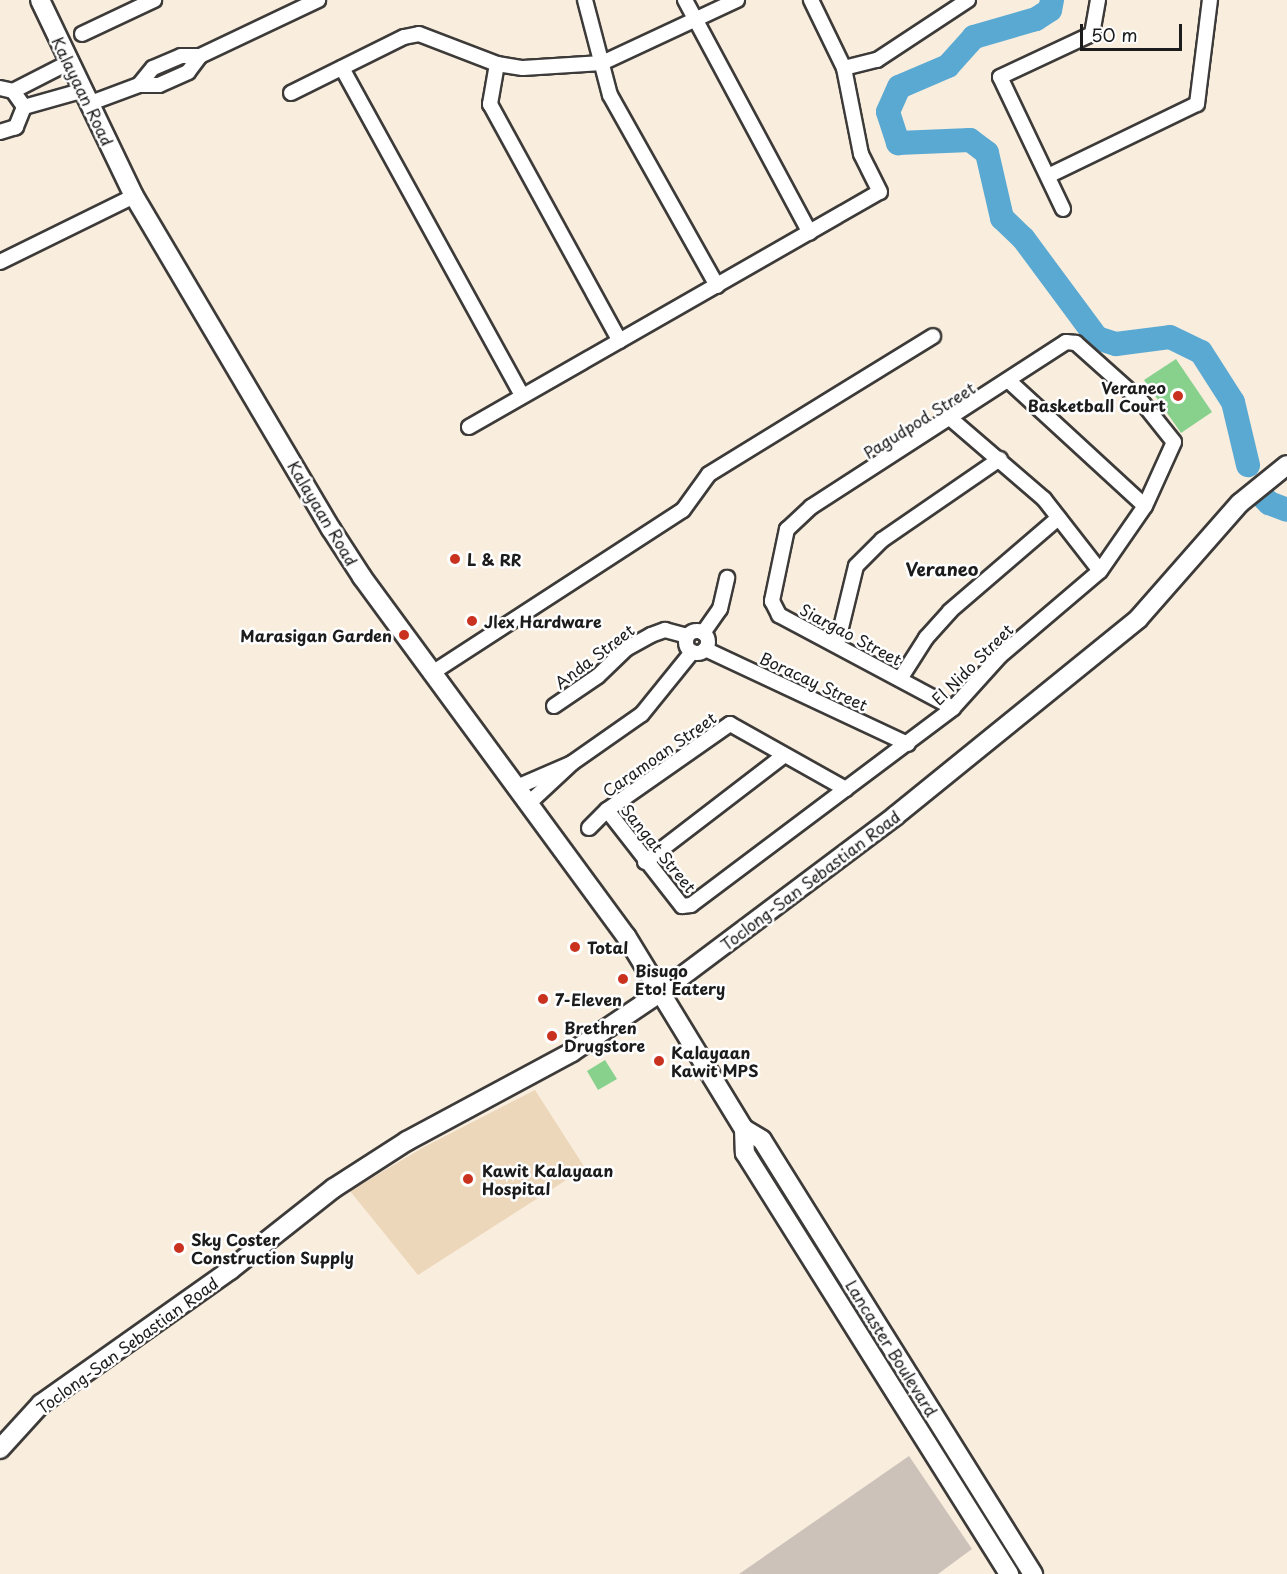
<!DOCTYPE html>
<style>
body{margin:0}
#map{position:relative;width:1287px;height:1574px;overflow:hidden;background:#f9eddd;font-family:"Playpen Sans",sans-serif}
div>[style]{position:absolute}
.built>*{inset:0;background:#edd7bb}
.industrial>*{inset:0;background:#ccc2b9}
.green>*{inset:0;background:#87d18d}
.river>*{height:24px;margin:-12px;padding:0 12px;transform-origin:12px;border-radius:12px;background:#59a9d3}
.roads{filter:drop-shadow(2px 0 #3d3b39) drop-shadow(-2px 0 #3d3b39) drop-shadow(0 2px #3d3b39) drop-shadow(0 -2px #3d3b39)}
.minor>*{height:14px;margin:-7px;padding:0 7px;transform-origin:7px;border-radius:7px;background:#fff}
.minor>.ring{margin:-7px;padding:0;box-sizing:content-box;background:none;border:14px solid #fff;border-radius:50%}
.secondary>*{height:18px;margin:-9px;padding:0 9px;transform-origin:9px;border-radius:9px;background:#fff}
.dots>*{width:16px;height:16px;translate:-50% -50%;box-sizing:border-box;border:3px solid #fff;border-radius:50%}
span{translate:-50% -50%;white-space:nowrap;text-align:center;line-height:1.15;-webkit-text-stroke:5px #fff;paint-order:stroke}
.street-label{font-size:16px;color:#1c1c1c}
.poi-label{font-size:16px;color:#1c1c1c;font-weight:700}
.right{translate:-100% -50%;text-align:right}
.left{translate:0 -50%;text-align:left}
.neighbourhood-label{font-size:18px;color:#1c1c1c;font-weight:700}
.scale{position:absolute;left:1080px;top:24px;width:102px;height:27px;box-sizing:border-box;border:3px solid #1c1c1c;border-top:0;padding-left:8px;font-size:18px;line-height:21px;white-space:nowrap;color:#1c1c1c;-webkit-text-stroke:4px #fff;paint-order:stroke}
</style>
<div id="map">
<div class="built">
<div style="clip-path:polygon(535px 1090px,585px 1168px,418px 1275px,350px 1191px,424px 1147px)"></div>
</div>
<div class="industrial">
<div style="clip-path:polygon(909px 1456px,972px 1549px,938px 1574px,739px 1574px)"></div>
</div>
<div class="green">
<div style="clip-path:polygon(1176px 359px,1212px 412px,1181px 433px,1144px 380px)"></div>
<div style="clip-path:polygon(605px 1060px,617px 1079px,598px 1090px,587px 1071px)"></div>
</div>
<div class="river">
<div style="left:1052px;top:0;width:10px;rotate:101deg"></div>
<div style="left:1050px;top:10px;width:17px;rotate:147deg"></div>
<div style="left:1036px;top:19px;width:65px;rotate:163.8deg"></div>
<div style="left:974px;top:37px;width:39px;rotate:132deg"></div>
<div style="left:948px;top:66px;width:53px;rotate:156.8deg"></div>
<div style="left:899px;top:87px;width:27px;rotate:114deg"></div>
<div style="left:888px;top:112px;width:33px;rotate:72deg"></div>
<div style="left:898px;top:143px;width:72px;rotate:-2.4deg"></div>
<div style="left:970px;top:140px;width:21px;rotate:37deg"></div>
<div style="left:987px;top:153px;width:67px;rotate:77deg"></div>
<div style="left:1002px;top:218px;width:29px;rotate:44deg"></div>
<div style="left:1023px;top:238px;width:124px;rotate:53.5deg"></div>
<div style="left:1097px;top:338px;width:20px;rotate:18deg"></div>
<div style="left:1116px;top:344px;width:54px;rotate:-7.4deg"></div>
<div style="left:1170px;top:337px;width:34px;rotate:26deg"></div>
<div style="left:1201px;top:352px;width:59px;rotate:57.4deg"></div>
<div style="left:1233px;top:402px;width:65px;rotate:76.6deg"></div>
<div style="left:1258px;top:492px;width:16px;rotate:45deg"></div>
<div style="left:1269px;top:503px;width:19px;rotate:21deg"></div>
</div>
<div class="roads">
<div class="minor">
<div style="left:585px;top:0;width:98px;rotate:75.3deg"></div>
<div style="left:610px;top:95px;width:219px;rotate:60.7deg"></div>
<div style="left:685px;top:0;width:264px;rotate:61.8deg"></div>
<div style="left:82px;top:34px;width:80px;rotate:-25.3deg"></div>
<div style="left:497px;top:64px;width:41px;rotate:99.9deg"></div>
<div style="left:490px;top:104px;width:270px;rotate:61.3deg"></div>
<div style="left:342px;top:68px;width:374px;rotate:61.2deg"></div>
<div style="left:844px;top:68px;width:34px;rotate:-14deg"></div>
<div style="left:877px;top:60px;width:109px;rotate:-33.4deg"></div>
<div style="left:139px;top:85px;width:22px;rotate:-51deg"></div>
<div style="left:153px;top:68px;width:30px;rotate:-23deg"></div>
<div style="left:181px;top:56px;width:19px"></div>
<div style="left:200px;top:56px;width:131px;rotate:-25.4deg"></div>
<div style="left:0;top:88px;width:13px;rotate:13deg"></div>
<div style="left:13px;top:91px;width:19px;rotate:55deg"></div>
<div style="left:24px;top:107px;width:22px;rotate:112deg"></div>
<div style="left:16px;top:127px;width:17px;rotate:163deg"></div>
<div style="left:13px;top:91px;width:62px;rotate:-27deg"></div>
<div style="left:291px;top:93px;width:126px;rotate:-26.4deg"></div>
<div style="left:404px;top:37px;width:15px;rotate:-11deg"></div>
<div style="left:419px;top:34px;width:84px;rotate:21deg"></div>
<div style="left:497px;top:64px;width:26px;rotate:9deg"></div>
<div style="left:523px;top:68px;width:79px;rotate:-3.6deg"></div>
<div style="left:602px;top:63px;width:149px;rotate:-25deg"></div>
<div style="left:88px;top:104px;width:54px;rotate:-20.4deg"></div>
<div style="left:139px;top:85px;width:20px"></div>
<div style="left:159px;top:85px;width:32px;rotate:-24deg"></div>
<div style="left:188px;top:72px;width:20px;rotate:-53deg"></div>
<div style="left:24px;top:107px;width:59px;rotate:-15.7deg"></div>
<div style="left:1050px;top:175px;width:163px;rotate:-25.8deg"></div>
<div style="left:1197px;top:104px;width:105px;rotate:-82.9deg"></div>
<div style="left:1063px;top:209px;width:146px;rotate:-115.5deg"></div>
<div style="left:1000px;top:77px;width:102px;rotate:-25.1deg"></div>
<div style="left:1092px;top:34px;width:35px;rotate:-80deg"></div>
<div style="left:0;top:262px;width:149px;rotate:-26.2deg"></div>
<div style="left:1010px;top:382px;width:183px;rotate:42.6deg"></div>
<div style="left:951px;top:419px;width:123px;rotate:40.7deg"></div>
<div style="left:1044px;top:499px;width:91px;rotate:52.1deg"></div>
<div style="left:469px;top:427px;width:473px;rotate:-29.8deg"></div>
<div style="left:880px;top:192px;width:42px;rotate:-116.6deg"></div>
<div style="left:861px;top:154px;width:88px;rotate:-101.2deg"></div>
<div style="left:844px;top:68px;width:76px;rotate:-115.9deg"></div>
<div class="ring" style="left:686px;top:631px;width:8px;height:8px"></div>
<div style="left:703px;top:633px;width:29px;rotate:-55deg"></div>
<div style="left:720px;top:609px;width:32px;rotate:-77deg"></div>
<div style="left:837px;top:644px;width:80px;rotate:-76.3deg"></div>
<div style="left:856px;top:566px;width:37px;rotate:-45deg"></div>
<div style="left:882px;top:540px;width:143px;rotate:-34.5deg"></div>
<div style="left:705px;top:649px;width:224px;rotate:25.1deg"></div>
<div style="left:432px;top:673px;width:299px;rotate:-33deg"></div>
<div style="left:683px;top:510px;width:44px;rotate:-54.2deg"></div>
<div style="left:709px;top:474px;width:263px;rotate:-31.6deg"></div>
<div style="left:900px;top:679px;width:49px;rotate:-57.6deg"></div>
<div style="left:926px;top:638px;width:36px;rotate:-48deg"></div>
<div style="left:950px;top:611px;width:143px;rotate:-40.7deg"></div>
<div style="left:554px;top:706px;width:53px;rotate:-34.3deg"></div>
<div style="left:598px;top:676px;width:39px;rotate:-44deg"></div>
<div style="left:626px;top:649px;width:29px;rotate:-29deg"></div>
<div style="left:651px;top:635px;width:15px;rotate:-20deg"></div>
<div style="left:665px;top:630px;width:23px;rotate:15deg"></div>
<div style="left:517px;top:787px;width:58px;rotate:-23.5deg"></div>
<div style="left:529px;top:803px;width:59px;rotate:-42.9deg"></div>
<div style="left:572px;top:763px;width:85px;rotate:-35deg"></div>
<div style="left:642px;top:714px;width:80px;rotate:-51.1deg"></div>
<div style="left:607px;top:810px;width:122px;rotate:52deg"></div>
<div style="left:682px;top:906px;width:9px;rotate:-6deg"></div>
<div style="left:691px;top:905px;width:328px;rotate:-36.9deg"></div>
<div style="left:953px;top:708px;width:70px;rotate:-47.9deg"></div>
<div style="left:1000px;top:656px;width:131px;rotate:-40.4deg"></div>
<div style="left:1100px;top:571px;width:79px;rotate:-55.3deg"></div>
<div style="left:1145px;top:506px;width:70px;rotate:-65.6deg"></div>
<div style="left:1174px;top:442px;width:51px;rotate:-128.7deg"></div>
<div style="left:1142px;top:402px;width:89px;rotate:-138.2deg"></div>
<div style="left:1076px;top:343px;width:10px;rotate:-174deg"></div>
<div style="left:1066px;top:342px;width:304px;rotate:147.1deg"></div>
<div style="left:811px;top:507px;width:33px;rotate:137deg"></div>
<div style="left:787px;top:529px;width:74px;rotate:101.8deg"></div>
<div style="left:772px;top:601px;width:16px;rotate:63deg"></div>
<div style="left:779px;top:615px;width:197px;rotate:28.1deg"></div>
<div style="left:589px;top:828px;width:25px;rotate:-45deg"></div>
<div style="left:607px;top:810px;width:150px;rotate:-35deg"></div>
<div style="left:730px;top:724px;width:133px;rotate:29.3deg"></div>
<div style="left:645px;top:862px;width:174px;rotate:-37.5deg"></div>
</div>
<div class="secondary">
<div style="left:40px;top:0;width:217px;rotate:64.4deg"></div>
<div style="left:134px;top:196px;width:387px;rotate:59.4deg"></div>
<div style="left:331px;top:529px;width:57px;rotate:57.1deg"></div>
<div style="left:362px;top:577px;width:446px;rotate:53.7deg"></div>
<div style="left:626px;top:936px;width:226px;rotate:58.6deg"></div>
<div style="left:744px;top:1129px;width:24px;rotate:88deg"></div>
<div style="left:745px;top:1153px;width:497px;rotate:57.9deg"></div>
<div style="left:744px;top:1129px;width:21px;rotate:31deg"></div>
<div style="left:762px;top:1140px;width:512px;rotate:58.02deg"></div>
<div style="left:0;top:1449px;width:61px;rotate:-47.7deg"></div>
<div style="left:41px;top:1404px;width:232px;rotate:-35.3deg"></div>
<div style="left:230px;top:1270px;width:132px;rotate:-38.3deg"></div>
<div style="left:334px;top:1188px;width:87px;rotate:-32.8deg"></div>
<div style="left:407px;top:1141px;width:187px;rotate:-28.3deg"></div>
<div style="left:572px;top:1052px;width:107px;rotate:-34deg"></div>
<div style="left:661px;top:992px;width:293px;rotate:-36.9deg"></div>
<div style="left:895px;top:816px;width:313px;rotate:-39deg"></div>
<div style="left:1138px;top:619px;width:154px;rotate:-48.7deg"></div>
<div style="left:1240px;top:503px;width:60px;rotate:-39deg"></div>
</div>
</div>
<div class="dots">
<div style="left:1178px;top:396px;background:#c8321e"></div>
<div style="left:455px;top:559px;background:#c8321e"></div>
<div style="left:472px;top:621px;background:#c8321e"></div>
<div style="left:404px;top:635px;background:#c8321e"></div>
<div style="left:575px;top:947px;background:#c8321e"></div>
<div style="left:623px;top:979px;background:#c8321e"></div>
<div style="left:543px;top:999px;background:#c8321e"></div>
<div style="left:552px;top:1036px;background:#c8321e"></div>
<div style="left:659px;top:1061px;background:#c8321e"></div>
<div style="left:468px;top:1179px;background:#c8321e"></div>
<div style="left:179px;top:1248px;background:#c8321e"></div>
</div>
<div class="street-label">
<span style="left:83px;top:91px;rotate:64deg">Kalayaan Road</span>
<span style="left:919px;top:420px;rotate:-32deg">Pagudpod Street</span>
<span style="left:323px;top:513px;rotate:59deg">Kalayaan Road</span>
<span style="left:851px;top:634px;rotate:28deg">Siargao Street</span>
<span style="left:594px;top:656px;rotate:-37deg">Anda Street</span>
<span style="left:972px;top:664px;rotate:-45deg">El Nido Street</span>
<span style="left:814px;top:681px;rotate:25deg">Boracay Street</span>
<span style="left:659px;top:754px;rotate:-35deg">Caramoan Street</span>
<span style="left:659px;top:848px;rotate:51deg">Sangat Street</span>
<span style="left:810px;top:880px;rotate:-37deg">Toclong-San Sebastian Road</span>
<span style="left:127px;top:1345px;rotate:-36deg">Toclong-San Sebastian Road</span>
<span style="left:892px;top:1348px;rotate:58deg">Lancaster Boulevard</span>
</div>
<div class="poi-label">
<span class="right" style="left:1166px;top:396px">Veraneo<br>Basketball Court</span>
<span class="left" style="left:467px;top:559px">L &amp; RR</span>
<span class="left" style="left:484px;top:621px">Jlex Hardware</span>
<span class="right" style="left:392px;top:635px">Marasigan Garden</span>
<span class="left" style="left:587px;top:947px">Total</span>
<span class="left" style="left:635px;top:979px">Bisugo<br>Eto! Eatery</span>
<span class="left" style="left:555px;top:999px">7-Eleven</span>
<span class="left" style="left:564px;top:1036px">Brethren<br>Drugstore</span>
<span class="left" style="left:671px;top:1061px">Kalayaan<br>Kawit MPS</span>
<span class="left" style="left:482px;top:1179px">Kawit Kalayaan<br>Hospital</span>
<span class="left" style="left:191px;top:1248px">Sky Coster<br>Construction Supply</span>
</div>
<div class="neighbourhood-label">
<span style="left:942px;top:569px">Veraneo</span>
</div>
<div class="scale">50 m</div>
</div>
